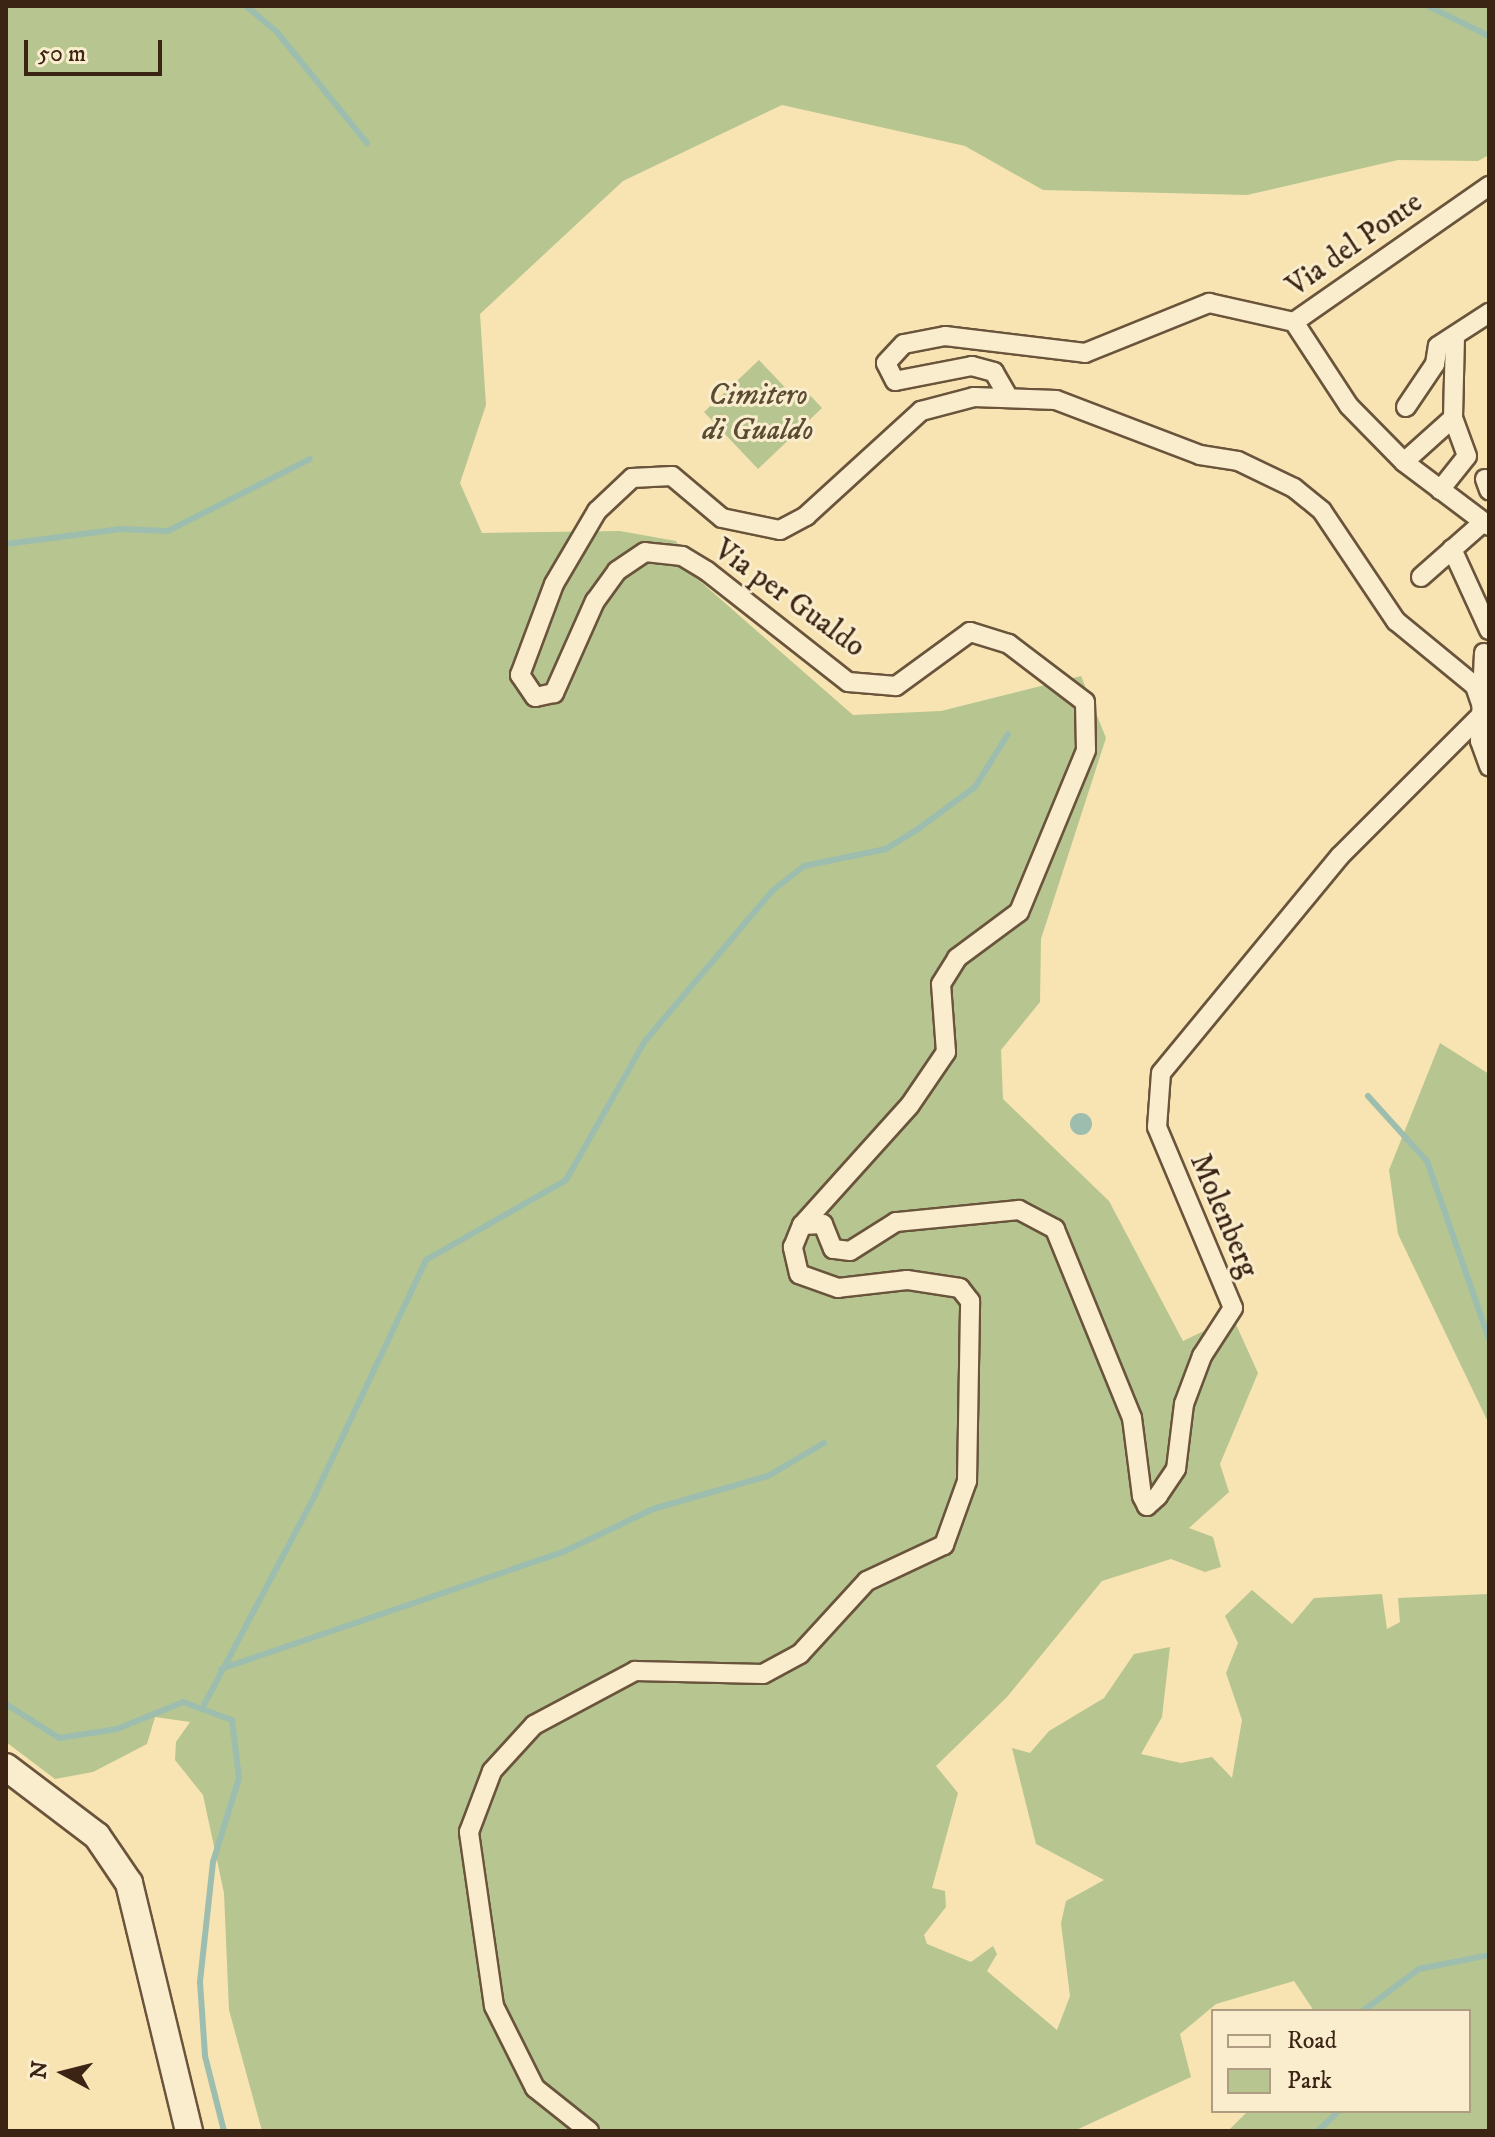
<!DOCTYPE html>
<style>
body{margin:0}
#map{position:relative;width:1495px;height:2137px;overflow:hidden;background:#f8e4b2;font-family:"IM FELL DW Pica",serif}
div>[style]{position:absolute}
.green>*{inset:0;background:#b7c590}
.water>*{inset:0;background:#9dbeaf}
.round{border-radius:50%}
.stream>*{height:6px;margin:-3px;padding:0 3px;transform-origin:3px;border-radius:3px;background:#9dbeaf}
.roads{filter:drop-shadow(2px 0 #6a543c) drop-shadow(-2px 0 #6a543c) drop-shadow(0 2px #6a543c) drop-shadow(0 -2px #6a543c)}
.minor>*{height:18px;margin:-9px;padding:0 9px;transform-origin:9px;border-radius:9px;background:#faedcd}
.secondary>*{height:26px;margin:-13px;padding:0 13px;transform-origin:13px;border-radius:13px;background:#faedcd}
span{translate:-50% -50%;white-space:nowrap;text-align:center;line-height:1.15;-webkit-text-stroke:6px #faedcd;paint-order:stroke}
.street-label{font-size:30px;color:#3b2414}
.park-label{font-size:30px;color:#5a4c33;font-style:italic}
.frame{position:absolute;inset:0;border:8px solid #3b2414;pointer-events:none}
.legend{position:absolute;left:1211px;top:2009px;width:260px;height:104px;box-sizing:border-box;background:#faedcd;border:2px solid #ae9d83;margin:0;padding:10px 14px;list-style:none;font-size:24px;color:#3b2414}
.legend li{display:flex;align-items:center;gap:16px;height:40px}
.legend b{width:40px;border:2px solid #ae9d83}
.north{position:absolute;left:24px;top:2033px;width:80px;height:80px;-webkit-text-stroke:6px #faedcd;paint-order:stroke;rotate:277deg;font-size:22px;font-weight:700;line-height:32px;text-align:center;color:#3b2414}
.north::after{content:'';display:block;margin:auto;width:28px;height:36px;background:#3b2414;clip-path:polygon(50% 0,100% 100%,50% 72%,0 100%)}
.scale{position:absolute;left:24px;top:40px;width:138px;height:36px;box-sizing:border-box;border:4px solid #3b2414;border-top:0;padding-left:10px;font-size:24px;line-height:28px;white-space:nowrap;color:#3b2414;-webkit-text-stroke:6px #faedcd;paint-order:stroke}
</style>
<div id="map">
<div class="green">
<div style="clip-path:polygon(6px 6px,1489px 6px,1489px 155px,1478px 161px,1398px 160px,1247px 195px,1043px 190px,965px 146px,782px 105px,623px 181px,480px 314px,486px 405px,460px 483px,482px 533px,620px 531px,676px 541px,701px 582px,853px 715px,941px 711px,1081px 676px,1106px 738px,1041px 939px,1040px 1002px,1001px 1050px,1003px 1099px,1109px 1201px,1183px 1341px,1206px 1330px,1168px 1467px,1155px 1490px,1148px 1489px,1058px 1226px,1020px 1205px,895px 1218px,849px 1246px,798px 1221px,784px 1246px,792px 1281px,837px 1296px,907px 1289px,956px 1295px,962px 1304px,959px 1480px,938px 1539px,862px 1574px,795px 1648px,761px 1666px,633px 1663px,485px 1766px,460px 1831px,486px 2008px,528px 2094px,576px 2131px,262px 2131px,229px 2010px,224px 1893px,203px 1795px,175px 1760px,176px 1742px,190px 1722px,155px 1717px,147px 1744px,93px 1772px,55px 1779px,6px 1742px)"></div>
<div style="clip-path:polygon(759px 360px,798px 401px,808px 393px,822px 408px,758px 469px,704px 412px)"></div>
<div style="clip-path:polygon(1440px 1043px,1489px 1074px,1489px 1424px,1398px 1234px,1389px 1170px)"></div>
<div style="clip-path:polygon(1018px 1215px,1051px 1233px,1127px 1420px,1138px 1495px,1162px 1503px,1209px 1360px,1234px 1320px,1258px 1373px,1220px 1464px,1229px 1492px,1189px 1528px,1213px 1537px,1221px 1567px,1205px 1572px,1171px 1559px,1102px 1581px,1007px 1697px,936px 1766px,958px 1793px,932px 1888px,945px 1891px,946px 1907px,924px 1935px,927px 1944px,971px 1962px,993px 1946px,997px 1954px,987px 1971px,1057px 2030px,1070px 1996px,1061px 1923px,1066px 1901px,1104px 1880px,1036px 1844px,1012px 1748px,1030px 1753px,1049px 1731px,1104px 1698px,1134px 1654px,1170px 1647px,1162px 1717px,1141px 1754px,1181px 1763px,1212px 1757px,1232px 1778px,1242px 1720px,1226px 1673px,1238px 1643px,1225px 1616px,1252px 1590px,1292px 1624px,1314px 1598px,1382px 1594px,1387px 1629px,1400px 1622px,1398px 1598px,1489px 1594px,1489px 2131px,1228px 2131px,1248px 2111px,1469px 2111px,1469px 2011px,1314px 2011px,1294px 1981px,1216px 2004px,1180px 2034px,1191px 2077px,1074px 2131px,598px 2131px,539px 2085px,500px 2004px,474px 1833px,497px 1774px,538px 1729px,637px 1676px,764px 1680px,871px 1585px,949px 1550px,973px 1483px,981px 1324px,975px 1298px,963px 1282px,838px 1282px,803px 1270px,799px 1247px,806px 1230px,819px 1229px,829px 1254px,898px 1228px)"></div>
</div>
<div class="water">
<div class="round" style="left:1070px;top:1113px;width:22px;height:22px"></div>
</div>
<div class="stream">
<div style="left:246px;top:6px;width:40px;rotate:40deg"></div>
<div style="left:277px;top:32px;width:143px;rotate:51deg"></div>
<div style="left:1428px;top:6px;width:68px;rotate:26.2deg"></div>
<div style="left:6px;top:544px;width:116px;rotate:-7.4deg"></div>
<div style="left:121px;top:529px;width:47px;rotate:2.4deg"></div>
<div style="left:168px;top:531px;width:159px;rotate:-26.9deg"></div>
<div style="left:1368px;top:1096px;width:88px;rotate:47.8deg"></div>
<div style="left:1427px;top:1161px;width:188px;rotate:70.8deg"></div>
<div style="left:221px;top:1669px;width:364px;rotate:-18.9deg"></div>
<div style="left:565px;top:1551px;width:98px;rotate:-25.5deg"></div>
<div style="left:653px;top:1509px;width:120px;rotate:-16deg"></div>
<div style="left:768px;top:1476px;width:65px;rotate:-30.5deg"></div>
<div style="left:6px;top:1704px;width:63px;rotate:32.7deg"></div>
<div style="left:59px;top:1738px;width:59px;rotate:-8.8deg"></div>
<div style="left:117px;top:1729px;width:71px;rotate:-22.2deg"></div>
<div style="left:183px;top:1702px;width:52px;rotate:20.2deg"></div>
<div style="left:232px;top:1720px;width:58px;rotate:83.1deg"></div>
<div style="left:239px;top:1778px;width:88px;rotate:107.2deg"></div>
<div style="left:213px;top:1862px;width:121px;rotate:96.2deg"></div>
<div style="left:200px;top:1982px;width:74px;rotate:86.1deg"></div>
<div style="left:205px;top:2056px;width:77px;rotate:75.8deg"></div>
<div style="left:204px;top:1705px;width:238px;rotate:-62.1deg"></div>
<div style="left:315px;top:1495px;width:260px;rotate:-64.7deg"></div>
<div style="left:426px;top:1260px;width:161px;rotate:-29.7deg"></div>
<div style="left:566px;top:1180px;width:160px;rotate:-60.4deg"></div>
<div style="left:645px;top:1041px;width:197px;rotate:-49.7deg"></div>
<div style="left:772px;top:891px;width:41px;rotate:-38deg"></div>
<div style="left:804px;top:866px;width:84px;rotate:-11.7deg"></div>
<div style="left:886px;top:849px;width:38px;rotate:-32deg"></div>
<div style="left:918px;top:829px;width:71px;rotate:-36.4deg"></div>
<div style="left:975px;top:787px;width:62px;rotate:-58.1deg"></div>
<div style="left:1363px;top:2011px;width:70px;rotate:-36.9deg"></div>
<div style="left:1419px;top:1969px;width:71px;rotate:-11.3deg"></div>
<div style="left:1318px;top:2131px;width:29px;rotate:-44deg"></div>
</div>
<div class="roads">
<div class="minor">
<div style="left:1294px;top:322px;width:100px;rotate:56.8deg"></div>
<div style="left:1349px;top:406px;width:78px;rotate:45.5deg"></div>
<div style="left:1404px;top:462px;width:106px;rotate:37deg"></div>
<div style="left:1006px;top:393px;width:24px;rotate:-120deg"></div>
<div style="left:994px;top:372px;width:23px;rotate:-165deg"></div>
<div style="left:972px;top:366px;width:78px;rotate:169deg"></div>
<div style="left:895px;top:381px;width:20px;rotate:-117deg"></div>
<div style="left:886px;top:363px;width:26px;rotate:-47deg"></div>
<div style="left:904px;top:344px;width:42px;rotate:-11deg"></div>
<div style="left:945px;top:336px;width:141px;rotate:6.9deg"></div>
<div style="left:1085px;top:353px;width:134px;rotate:-22deg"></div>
<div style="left:1209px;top:303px;width:87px;rotate:12.6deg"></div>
<div style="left:1294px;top:322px;width:238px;rotate:-34.9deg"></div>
<div style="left:1406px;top:407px;width:52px;rotate:-56deg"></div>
<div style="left:1435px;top:364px;width:18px;rotate:-81deg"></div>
<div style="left:1438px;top:346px;width:61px;rotate:-32.9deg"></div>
<div style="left:1404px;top:462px;width:66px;rotate:-41.9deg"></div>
<div style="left:1485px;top:479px;width:12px;rotate:70deg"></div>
<div style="left:1440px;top:490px;width:43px;rotate:-51.5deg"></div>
<div style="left:1467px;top:456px;width:40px;rotate:-110.2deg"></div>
<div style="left:1453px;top:418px;width:82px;rotate:-88.6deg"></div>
<div style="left:1452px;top:549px;width:89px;rotate:65.4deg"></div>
<div style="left:1421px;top:577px;width:79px;rotate:-41.4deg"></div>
<div style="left:1484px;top:653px;width:88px;rotate:92.6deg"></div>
<div style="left:1480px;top:741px;width:27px;rotate:70deg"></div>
<div style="left:589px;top:2131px;width:69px;rotate:-141.5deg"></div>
<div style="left:535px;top:2088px;width:92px;rotate:-116.6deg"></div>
<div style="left:494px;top:2006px;width:176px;rotate:-98.2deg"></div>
<div style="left:469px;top:1832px;width:65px;rotate:-69.3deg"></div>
<div style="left:492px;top:1771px;width:62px;rotate:-47.6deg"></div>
<div style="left:534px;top:1725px;width:115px;rotate:-28.1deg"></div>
<div style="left:635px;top:1671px;width:128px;rotate:1.3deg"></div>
<div style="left:763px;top:1674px;width:42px;rotate:-28.4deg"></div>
<div style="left:800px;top:1654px;width:99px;rotate:-47.5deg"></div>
<div style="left:867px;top:1581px;width:85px;rotate:-25.1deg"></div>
<div style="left:944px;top:1545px;width:68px;rotate:-70.2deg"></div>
<div style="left:967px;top:1481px;width:180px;rotate:-89deg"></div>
<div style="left:970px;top:1301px;width:16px;rotate:-128deg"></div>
<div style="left:960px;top:1288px;width:54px;rotate:-171.4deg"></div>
<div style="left:907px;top:1280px;width:69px;rotate:173.4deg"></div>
<div style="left:838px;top:1288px;width:41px;rotate:-160.3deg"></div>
<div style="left:799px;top:1274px;width:28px;rotate:-103deg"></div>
<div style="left:793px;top:1247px;width:24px;rotate:-68deg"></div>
<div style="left:802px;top:1225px;width:161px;rotate:-48deg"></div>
<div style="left:910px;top:1105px;width:64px;rotate:-55.8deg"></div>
<div style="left:946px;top:1052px;width:68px;rotate:-94.2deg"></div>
<div style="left:941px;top:984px;width:31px;rotate:-58deg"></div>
<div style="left:957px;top:958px;width:77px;rotate:-36.6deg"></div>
<div style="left:1019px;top:912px;width:175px;rotate:-67.5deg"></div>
<div style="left:1086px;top:750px;width:48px;rotate:-91.2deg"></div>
<div style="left:1085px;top:702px;width:96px;rotate:-142.7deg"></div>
<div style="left:1009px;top:644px;width:41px;rotate:-162.9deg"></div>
<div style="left:970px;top:632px;width:92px;rotate:143.9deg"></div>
<div style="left:896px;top:686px;width:48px;rotate:-175.2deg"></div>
<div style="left:848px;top:682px;width:179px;rotate:-141.8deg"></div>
<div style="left:707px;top:571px;width:29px;rotate:-149deg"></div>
<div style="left:682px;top:556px;width:37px;rotate:-174deg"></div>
<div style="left:645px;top:552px;width:34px;rotate:146deg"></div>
<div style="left:617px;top:571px;width:37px;rotate:126deg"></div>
<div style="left:595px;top:601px;width:101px;rotate:114deg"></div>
<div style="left:554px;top:693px;width:19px;rotate:168deg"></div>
<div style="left:535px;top:697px;width:27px;rotate:-124deg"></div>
<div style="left:520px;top:675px;width:97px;rotate:-69.5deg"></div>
<div style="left:554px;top:584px;width:85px;rotate:-59.5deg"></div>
<div style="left:597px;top:511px;width:48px;rotate:-43.3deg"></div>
<div style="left:632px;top:478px;width:40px;rotate:-2.9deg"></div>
<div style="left:672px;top:476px;width:65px;rotate:40deg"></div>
<div style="left:722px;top:518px;width:59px;rotate:11.7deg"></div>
<div style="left:780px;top:530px;width:30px;rotate:-28deg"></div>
<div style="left:806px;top:516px;width:156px;rotate:-42.4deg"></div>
<div style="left:921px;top:411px;width:55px;rotate:-14.8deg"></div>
<div style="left:974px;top:397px;width:82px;rotate:2.1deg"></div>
<div style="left:1056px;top:400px;width:154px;rotate:20.9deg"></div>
<div style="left:1200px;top:455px;width:38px;rotate:9deg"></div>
<div style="left:1238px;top:461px;width:62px;rotate:25.7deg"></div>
<div style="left:1294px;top:488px;width:36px;rotate:39deg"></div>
<div style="left:1322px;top:511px;width:133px;rotate:56.1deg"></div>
<div style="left:1396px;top:621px;width:102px;rotate:39.4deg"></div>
<div style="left:1475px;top:686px;width:28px;rotate:71deg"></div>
<div style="left:1484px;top:712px;width:204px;rotate:135deg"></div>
<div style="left:1340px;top:856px;width:281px;rotate:129.5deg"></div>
<div style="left:1161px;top:1073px;width:54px;rotate:94.2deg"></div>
<div style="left:1157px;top:1127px;width:196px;rotate:67.2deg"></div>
<div style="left:1233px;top:1308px;width:57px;rotate:122.9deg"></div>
<div style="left:1202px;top:1356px;width:51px;rotate:110.6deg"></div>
<div style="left:1184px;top:1404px;width:65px;rotate:97deg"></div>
<div style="left:1176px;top:1469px;width:32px;rotate:124deg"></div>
<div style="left:1158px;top:1496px;width:15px;rotate:138deg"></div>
<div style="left:1147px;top:1506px;width:11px;rotate:-117deg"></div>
<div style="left:1142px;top:1496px;width:79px;rotate:-97.3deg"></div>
<div style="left:1132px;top:1418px;width:204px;rotate:-112.2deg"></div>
<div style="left:1055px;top:1229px;width:41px;rotate:-152.2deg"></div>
<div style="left:1019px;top:1210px;width:124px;rotate:174.4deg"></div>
<div style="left:896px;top:1222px;width:54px;rotate:147.8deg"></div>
<div style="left:850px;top:1251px;width:17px;rotate:-173deg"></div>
<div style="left:833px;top:1249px;width:27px;rotate:-112deg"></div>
<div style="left:823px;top:1224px;width:21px;rotate:177deg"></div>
</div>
<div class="secondary">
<div style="left:6px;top:1767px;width:114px;rotate:37.2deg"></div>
<div style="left:97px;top:1836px;width:57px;rotate:55.8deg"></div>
<div style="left:129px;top:1883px;width:255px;rotate:76.4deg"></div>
</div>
</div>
<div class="street-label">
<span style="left:1355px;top:245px;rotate:-35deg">Via del Ponte</span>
<span style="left:789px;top:599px;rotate:36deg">Via per Gualdo</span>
<span style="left:1223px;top:1216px;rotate:67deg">Molenberg</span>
</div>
<div class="park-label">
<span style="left:758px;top:413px">Cimitero<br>di Gualdo</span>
</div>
<div class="frame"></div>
<ul class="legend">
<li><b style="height:10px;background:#faedcd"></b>Road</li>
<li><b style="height:22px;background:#b7c590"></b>Park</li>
</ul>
<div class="north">N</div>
<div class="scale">50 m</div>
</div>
